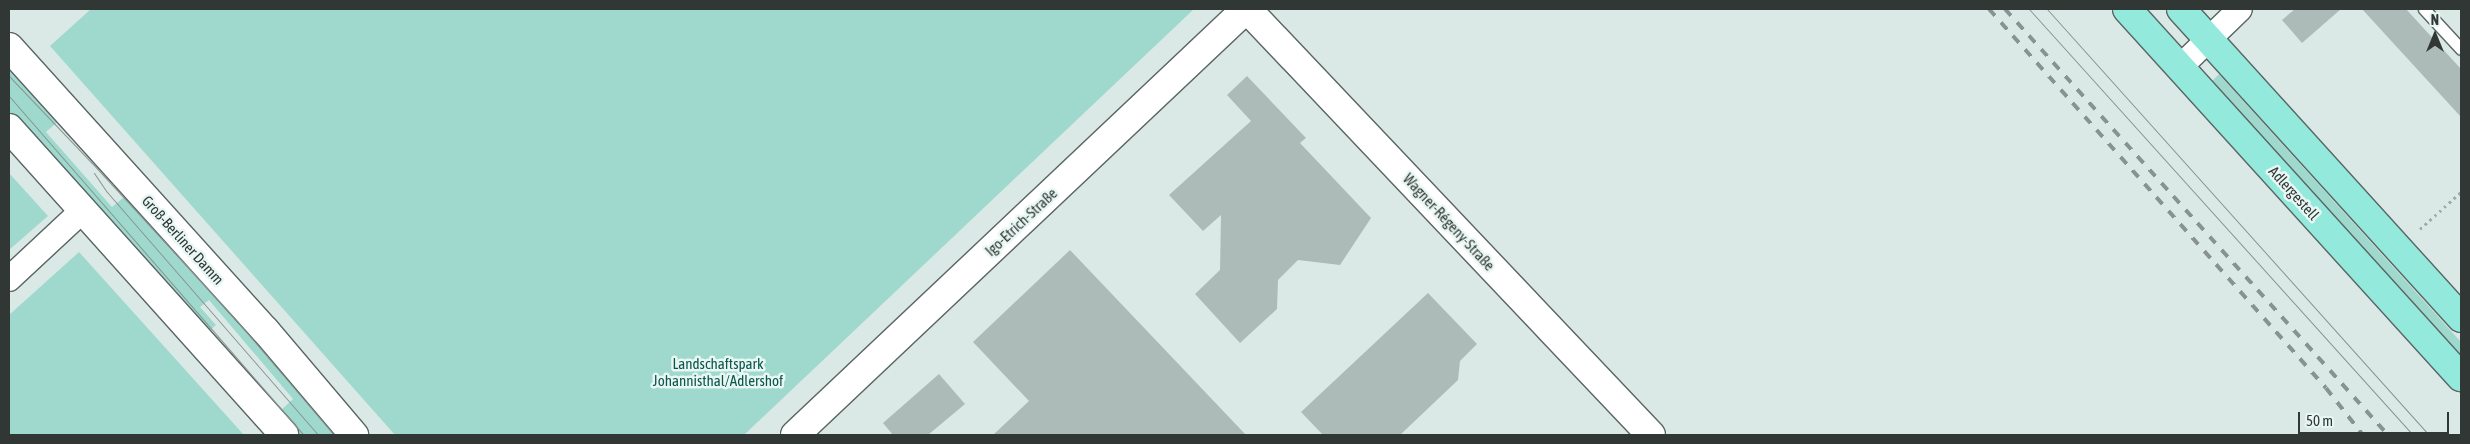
<!DOCTYPE html>
<meta charset="utf-8">
<style>
body{margin:0}
#map{position:relative;width:2470px;height:444px;overflow:hidden;background:#dbe9e6;font-family:"Asap Condensed",sans-serif}
div>[style]{position:absolute}
.green>*{inset:0;background:#9fd9ce}
.building>*{inset:0;background:#adbbb8}
.path>*{height:3px;margin-top:-1.5px;transform-origin:0;background:repeating-linear-gradient(90deg,#a0aba9 0 2.5px,transparent 0 6.5px)}
.roads{filter:drop-shadow(1px 0 #5a6664) drop-shadow(-1px 0 #5a6664) drop-shadow(0 1px #5a6664) drop-shadow(0 -1px #5a6664)}
.service>*{height:11px;margin:-5.5px;padding:0 5.5px;transform-origin:5.5px;border-radius:5.5px;background:#fff}
.minor>*{height:24px;margin:-12px;padding:0 12px;transform-origin:12px;border-radius:12px;background:#fff}
.tertiary>*{height:28px;margin:-14px;padding:0 14px;transform-origin:14px;border-radius:14px;background:#fff}
.secondary>*{height:28px;margin:-14px;padding:0 14px;transform-origin:14px;border-radius:14px;background:#fff}
.primary>*{height:28px;margin:-14px;padding:0 14px;transform-origin:14px;border-radius:14px;background:#92e9dc}
.tram>*{height:1px;margin:-0.5px;padding:0 0.5px;transform-origin:0.5px;border-radius:0.5px;background:#889290}
.rail>*{height:4px;margin-top:-2px;transform-origin:0;background:repeating-linear-gradient(90deg,#889290 0 9px,transparent 0 18px)}
span{translate:-50% -50%;white-space:nowrap;text-align:center;line-height:1.15;-webkit-text-stroke:5px #e8f7f3;paint-order:stroke}
.street-label{font-size:15px;color:#313735}
.park-label{font-size:15px;color:#0c564c}
.frame{position:absolute;inset:0;border:10px solid #313735;pointer-events:none}
.north{position:absolute;left:2410px;top:10px;width:50px;height:50px;-webkit-text-stroke:4px #e8f7f3;paint-order:stroke;rotate:0deg;font-size:14px;font-weight:700;line-height:20px;text-align:center;color:#313735}
.north::after{content:'';display:block;margin:auto;width:18px;height:22px;background:#313735;clip-path:polygon(50% 0,100% 100%,50% 72%,0 100%)}
.scale{position:absolute;left:2298px;top:412px;width:151px;height:22px;box-sizing:border-box;border:2px solid #313735;border-top:0;padding-left:6px;font-size:15px;line-height:18px;white-space:nowrap;color:#313735;-webkit-text-stroke:4px #e8f7f3;paint-order:stroke}
</style>
<div id="map">
<div class="green">
<div style="clip-path:polygon(91px 9px,1194px 9px,744px 435px,395px 435px,50px 46px)"></div>
<div style="clip-path:polygon(9px 59px,62px 118px,46px 132px,112px 207px,129px 193px,344px 435px,297px 435px,278px 413px,293px 399px,209px 300px,200px 307px,216px 325px,207px 333px,9px 113px)"></div>
<div style="clip-path:polygon(2219px 74px,2461px 342px,2461px 362px,2210px 83px)"></div>
<div style="clip-path:polygon(9px 173px,48px 216px,9px 250px)"></div>
<div style="clip-path:polygon(79px 252px,244px 435px,9px 435px,9px 315px)"></div>
</div>
<div class="building">
<div style="clip-path:polygon(2295px 9px,2341px 9px,2302px 43px,2282px 20px)"></div>
<div style="clip-path:polygon(2362px 9px,2406px 9px,2461px 69px,2461px 117px)"></div>
<div style="clip-path:polygon(1247px 76px,1306px 138px,1300px 143px,1371px 218px,1340px 265px,1298px 260px,1278px 280px,1277px 309px,1240px 343px,1195px 294px,1220px 270px,1221px 215px,1203px 231px,1169px 195px,1251px 121px,1227px 95px)"></div>
<div style="clip-path:polygon(1070px 250px,1246px 435px,993px 435px,1029px 401px,973px 342px)"></div>
<div style="clip-path:polygon(1428px 293px,1477px 344px,1460px 361px,1458px 380px,1400px 435px,1323px 435px,1301px 412px)"></div>
<div style="clip-path:polygon(939px 374px,965px 404px,928px 435px,893px 435px,883px 423px)"></div>
</div>
<div class="path">
<div style="left:2420px;top:229px;width:55px;rotate:-42.1deg"></div>
</div>
<div class="roads">
<div class="service">
<div style="left:2424px;top:9px;width:54px;rotate:47.2deg"></div>
</div>
<div class="minor">
<div style="left:2180px;top:67px;width:83px;rotate:-44deg"></div>
<div style="left:9px;top:279px;width:101px;rotate:-43deg"></div>
</div>
<div class="tertiary">
<div style="left:1247px;top:9px;width:587px;rotate:46.52deg"></div>
<div style="left:795px;top:435px;width:620px;rotate:-43.37deg"></div>
</div>
<div class="secondary">
<div style="left:9px;top:47px;width:382px;rotate:47.9deg"></div>
<div style="left:265px;top:330px;width:138px;rotate:49.7deg"></div>
<div style="left:9px;top:128px;width:412px;rotate:48.1deg"></div>
</div>
<div class="primary">
<div style="left:2127px;top:9px;width:497px;rotate:47.8deg"></div>
<div style="left:2181px;top:9px;width:417px;rotate:47.8deg"></div>
</div>
</div>
<div class="tram">
<div style="left:2029px;top:9px;width:574px;rotate:47.97deg"></div>
<div style="left:2047px;top:9px;width:572px;rotate:48.12deg"></div>
<div style="left:9px;top:76px;width:119px;rotate:46.4deg"></div>
<div style="left:91px;top:162px;width:216px;rotate:47.4deg"></div>
<div style="left:237px;top:321px;width:150px;rotate:49.6deg"></div>
<div style="left:9px;top:96px;width:449px;rotate:49deg"></div>
<div style="left:94px;top:173px;width:23px;rotate:56deg"></div>
<div style="left:107px;top:192px;width:322px;rotate:49deg"></div>
</div>
<div class="rail">
<div style="left:1989px;top:9px;width:507px;rotate:48.36deg"></div>
<div style="left:2326px;top:388px;width:60px;rotate:51.8deg"></div>
<div style="left:2005px;top:9px;width:573px;rotate:48.04deg"></div>
</div>
<div class="street-label">
<span style="left:2294px;top:193px;rotate:48deg">Adlergestell</span>
<span style="left:1021px;top:222px;rotate:-43deg">Igo-Etrich-Straße</span>
<span style="left:1449px;top:222px;rotate:47deg">Wagner-Régeny-Straße</span>
<span style="left:183px;top:240px;rotate:48deg">Groß-Berliner Damm</span>
</div>
<div class="park-label">
<span style="left:718px;top:372px">Landschaftspark<br>Johannisthal/Adlershof</span>
</div>
<div class="frame"></div>
<div class="north">N</div>
<div class="scale">50 m</div>
</div>
